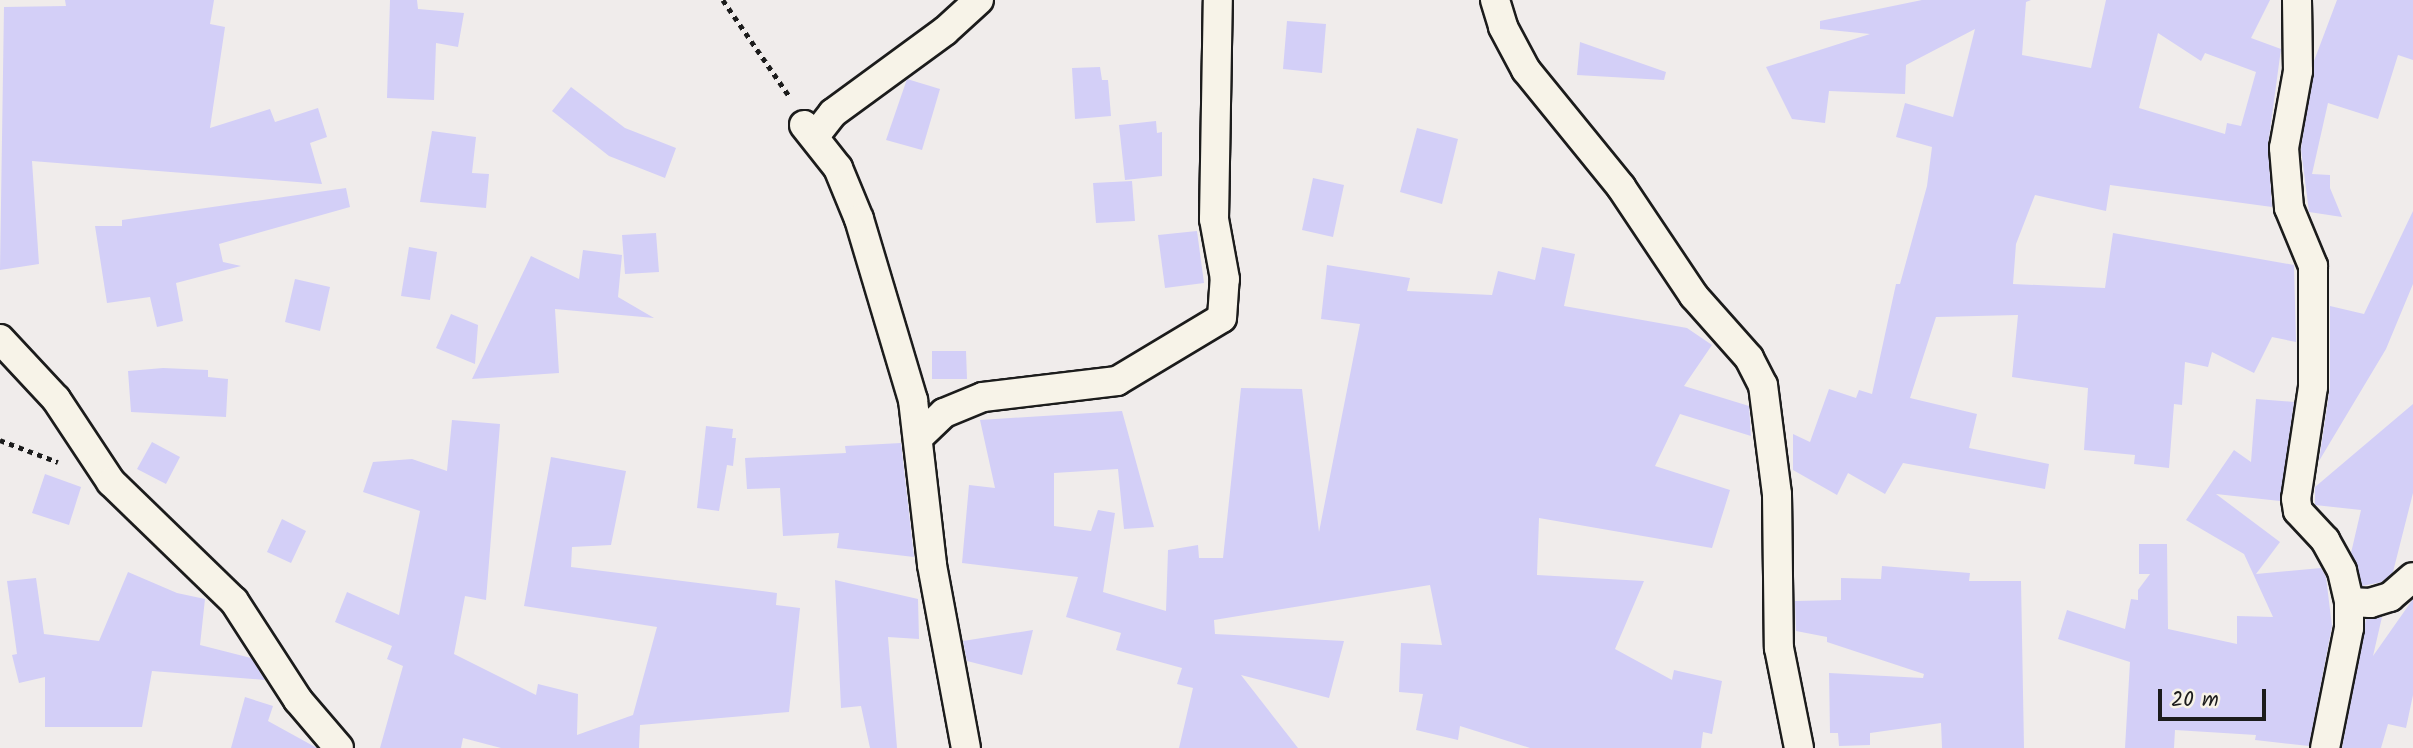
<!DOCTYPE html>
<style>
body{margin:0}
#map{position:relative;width:2413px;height:748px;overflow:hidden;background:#f0eceb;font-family:Kalam,sans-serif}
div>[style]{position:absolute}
.building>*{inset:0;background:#d3cff7}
.path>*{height:4.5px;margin-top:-2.25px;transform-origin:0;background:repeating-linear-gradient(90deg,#1c1c1c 0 5px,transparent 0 10px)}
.roads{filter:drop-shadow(2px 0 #1c1c1c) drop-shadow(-2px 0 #1c1c1c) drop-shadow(0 2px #1c1c1c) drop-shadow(0 -2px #1c1c1c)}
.minor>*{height:28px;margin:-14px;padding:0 14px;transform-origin:14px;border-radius:14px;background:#f7f3e8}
span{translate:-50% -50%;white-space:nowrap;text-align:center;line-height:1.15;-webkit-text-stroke:7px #f7f3e8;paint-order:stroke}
.scale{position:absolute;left:2158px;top:689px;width:108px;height:32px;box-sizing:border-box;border:4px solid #1c1c1c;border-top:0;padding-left:9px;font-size:21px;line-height:24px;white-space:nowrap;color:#1c1c1c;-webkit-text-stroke:5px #f7f3e8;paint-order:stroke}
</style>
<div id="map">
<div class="building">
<div style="clip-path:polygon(65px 0,214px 0,210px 24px,225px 27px,210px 128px,270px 109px,275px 122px,318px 108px,327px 137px,310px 143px,322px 184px,32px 161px,39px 264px,0 270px,4px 7px,66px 6px)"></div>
<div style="clip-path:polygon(390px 0,417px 0,418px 9px,464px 13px,458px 47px,436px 43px,434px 100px,387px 98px)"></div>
<div style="clip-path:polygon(evenodd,1922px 0,2031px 0,2026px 2px,2022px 55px,2091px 68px,2106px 0,2270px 0,2251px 38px,2281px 49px,2268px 145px,2272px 207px,2110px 185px,2106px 211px,2035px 195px,2016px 244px,2013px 284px,2105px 288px,2113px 233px,2294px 265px,2296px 342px,2272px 337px,2254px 373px,2212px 352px,2208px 367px,2185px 362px,2182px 405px,2174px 404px,2169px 468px,2134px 464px,2135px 455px,2084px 450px,2088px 388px,2012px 377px,2018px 315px,1936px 317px,1910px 398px,1977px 414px,1969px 448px,2049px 464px,2045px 489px,1903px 463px,1885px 494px,1848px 473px,1837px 495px,1793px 470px,1793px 434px,1810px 442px,1829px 389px,1856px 398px,1859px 390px,1872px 394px,1896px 284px,1900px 284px,1927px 186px,1932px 147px,1896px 137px,1905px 103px,1953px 117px,1975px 29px,1906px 65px,1905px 94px,1829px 91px,1825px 123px,1792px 119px,1766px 67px,1870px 34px,1820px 29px,1820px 21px,1922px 0,2158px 33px,2201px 61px,2205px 53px,2256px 72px,2241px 126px,2227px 123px,2225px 134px,2139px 108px,2158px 33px)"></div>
<div style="clip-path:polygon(2337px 0,2413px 0,2413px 60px,2398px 55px,2378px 119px,2328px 103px,2312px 174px,2330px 175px,2330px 188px,2342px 217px,2309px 212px,2301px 149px,2314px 61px)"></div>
<div style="clip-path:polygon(1287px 21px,1326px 24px,1322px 73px,1283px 69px)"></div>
<div style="clip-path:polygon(1580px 42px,1666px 72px,1664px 80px,1577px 75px)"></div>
<div style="clip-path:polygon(1100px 67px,1102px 80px,1108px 80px,1111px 116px,1075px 119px,1072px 68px)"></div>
<div style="clip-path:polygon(907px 79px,940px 89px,922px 150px,886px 140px)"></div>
<div style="clip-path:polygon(571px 87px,625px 128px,676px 148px,665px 178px,609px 156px,552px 111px)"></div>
<div style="clip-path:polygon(1156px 121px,1157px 133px,1162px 132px,1162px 176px,1125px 180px,1119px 125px)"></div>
<div style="clip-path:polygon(1417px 128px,1458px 139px,1442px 204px,1400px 192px)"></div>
<div style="clip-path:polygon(432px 131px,476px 137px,472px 173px,489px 174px,486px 208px,420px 202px)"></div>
<div style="clip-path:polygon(1313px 178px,1344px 185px,1333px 237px,1302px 230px)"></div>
<div style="clip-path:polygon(1132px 181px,1135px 221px,1096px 223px,1093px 183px)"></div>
<div style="clip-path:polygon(346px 188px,350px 207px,219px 244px,223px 262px,241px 266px,176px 283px,183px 321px,157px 327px,150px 297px,107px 303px,95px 226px,122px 226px,122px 220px)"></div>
<div style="clip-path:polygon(2413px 211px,2413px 284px,2386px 349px,2319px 461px,2330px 387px,2330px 306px,2364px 314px)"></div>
<div style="clip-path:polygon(1197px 231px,1204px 283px,1165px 288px,1158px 235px)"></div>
<div style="clip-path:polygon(656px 233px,659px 272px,625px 274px,622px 235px)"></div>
<div style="clip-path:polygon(409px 247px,437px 252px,430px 300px,401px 296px)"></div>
<div style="clip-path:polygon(1542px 247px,1575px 254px,1564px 306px,1687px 328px,1712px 345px,1684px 386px,1749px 406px,1751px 436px,1680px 414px,1655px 466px,1730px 490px,1712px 548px,1539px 518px,1537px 575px,1644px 581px,1615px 649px,1672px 680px,1674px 670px,1722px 681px,1712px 734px,1703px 732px,1701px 748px,1530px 748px,1460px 726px,1458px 740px,1416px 730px,1423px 694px,1399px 692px,1401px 643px,1442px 645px,1430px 585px,1214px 620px,1215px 634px,1344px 641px,1329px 698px,1241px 675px,1298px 748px,1179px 748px,1193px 688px,1177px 684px,1182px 668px,1116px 650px,1121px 633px,1066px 617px,1078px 577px,962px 563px,969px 485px,995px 488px,980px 420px,1122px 411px,1154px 527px,1124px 529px,1118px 469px,1054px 473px,1054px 526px,1091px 531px,1098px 510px,1115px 513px,1103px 592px,1166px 611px,1168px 550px,1198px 545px,1199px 558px,1223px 558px,1241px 388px,1302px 389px,1319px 532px,1360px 324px,1321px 319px,1327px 265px,1410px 278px,1407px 291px,1492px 295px,1498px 271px,1535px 280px)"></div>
<div style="clip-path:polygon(583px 250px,622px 255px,618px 297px,654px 318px,555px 309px,559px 373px,472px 379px,531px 256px,579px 279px)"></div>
<div style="clip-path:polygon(295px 279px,330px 287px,320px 331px,285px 322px)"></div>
<div style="clip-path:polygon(451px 314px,478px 325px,475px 364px,436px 348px)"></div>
<div style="clip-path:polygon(932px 351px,966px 351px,967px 379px,932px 379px)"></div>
<div style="clip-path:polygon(163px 368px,208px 370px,208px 377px,228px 379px,226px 417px,131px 412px,128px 371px)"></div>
<div style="clip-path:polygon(2256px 399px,2294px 402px,2280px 501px,2216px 494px,2280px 542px,2256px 574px,2321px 568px,2326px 577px,2332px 626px,2309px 746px,2255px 740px,2256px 735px,2175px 730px,2174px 748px,2125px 748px,2130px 662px,2058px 639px,2067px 610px,2125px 629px,2131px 599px,2138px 600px,2138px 590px,2150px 574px,2139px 574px,2139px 544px,2167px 544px,2168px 629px,2237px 644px,2237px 616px,2273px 617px,2244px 554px,2186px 520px,2234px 450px,2251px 462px)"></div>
<div style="clip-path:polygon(2413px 404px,2413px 493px,2393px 572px,2382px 582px,2362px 586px,2351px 553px,2361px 510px,2315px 505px,2315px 487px)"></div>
<div style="clip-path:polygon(452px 420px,500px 424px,486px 600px,465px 596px,454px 654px,536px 695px,538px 684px,578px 694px,577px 735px,633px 715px,657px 627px,524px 606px,551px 457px,626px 471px,611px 545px,572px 547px,571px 567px,777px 593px,776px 605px,800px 608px,789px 712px,640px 725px,639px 748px,501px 748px,463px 738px,461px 748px,380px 748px,403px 666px,387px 659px,392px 646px,335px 622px,347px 592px,399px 615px,420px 511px,363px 492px,373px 462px,412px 459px,447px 471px)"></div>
<div style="clip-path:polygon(706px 426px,733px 429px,732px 438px,736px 438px,733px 466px,727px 465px,719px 511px,697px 508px)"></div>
<div style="clip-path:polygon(152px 442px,180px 457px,166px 484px,137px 469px)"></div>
<div style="clip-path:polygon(901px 443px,914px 557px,837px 548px,839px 533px,783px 536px,780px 488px,747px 489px,745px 458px,846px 453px,845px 446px)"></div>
<div style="clip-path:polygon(45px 474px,81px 487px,69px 525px,32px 513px)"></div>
<div style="clip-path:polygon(282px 519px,306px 531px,291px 563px,267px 552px)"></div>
<div style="clip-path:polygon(1882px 566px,1970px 573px,1969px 581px,2021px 581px,2024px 748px,1942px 748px,1941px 723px,1870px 733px,1870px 745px,1839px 746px,1838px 733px,1830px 733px,1829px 673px,1923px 678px,1924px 674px,1827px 642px,1827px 637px,1796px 631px,1795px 601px,1841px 600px,1841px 578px,1881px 579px)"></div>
<div style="clip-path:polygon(128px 572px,177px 593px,205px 599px,200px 645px,251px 658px,265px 680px,152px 671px,142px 727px,45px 727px,45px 677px,19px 683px,12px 655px,17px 654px,7px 581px,36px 578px,44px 634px,99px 641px)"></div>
<div style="clip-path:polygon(835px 580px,918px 599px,919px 639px,888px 637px,897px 748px,870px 748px,861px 706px,841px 708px)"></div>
<div style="clip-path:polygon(2413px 599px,2413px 695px,2406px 728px,2388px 724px,2381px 748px,2342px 748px,2366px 619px,2382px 617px,2373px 656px)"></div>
<div style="clip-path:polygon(1033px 630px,1022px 675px,967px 661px,963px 641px)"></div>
<div style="clip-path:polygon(245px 697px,273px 706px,268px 721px,317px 748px,231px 748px)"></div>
</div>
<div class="path">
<div style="left:723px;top:0;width:118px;rotate:55.4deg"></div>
<div style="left:0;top:440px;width:62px;rotate:20.8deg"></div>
</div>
<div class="roads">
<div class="minor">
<div style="left:1495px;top:0;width:28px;rotate:73deg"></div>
<div style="left:1503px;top:27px;width:49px;rotate:61.9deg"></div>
<div style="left:1526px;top:70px;width:151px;rotate:50.9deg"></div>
<div style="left:1621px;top:187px;width:131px;rotate:56.2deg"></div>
<div style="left:1694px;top:296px;width:83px;rotate:48.4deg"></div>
<div style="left:1749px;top:358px;width:30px;rotate:63deg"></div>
<div style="left:1763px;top:385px;width:110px;rotate:82.7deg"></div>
<div style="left:1777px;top:494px;width:154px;rotate:89.3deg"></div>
<div style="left:1779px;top:648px;width:102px;rotate:78.7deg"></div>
<div style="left:2297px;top:0;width:71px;rotate:89.2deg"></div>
<div style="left:2298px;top:71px;width:78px;rotate:100.3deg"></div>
<div style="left:2284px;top:148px;width:60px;rotate:85.2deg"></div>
<div style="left:2289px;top:208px;width:63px;rotate:67.5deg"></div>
<div style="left:2313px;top:266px;width:121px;rotate:90deg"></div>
<div style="left:2313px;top:387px;width:113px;rotate:98.6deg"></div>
<div style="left:2296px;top:499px;width:12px;rotate:81deg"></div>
<div style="left:2298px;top:511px;width:40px;rotate:47deg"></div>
<div style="left:2325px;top:540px;width:35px;rotate:61deg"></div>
<div style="left:2342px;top:571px;width:32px;rotate:77deg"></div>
<div style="left:2349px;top:602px;width:26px;rotate:90deg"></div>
<div style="left:2349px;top:628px;width:122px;rotate:101.3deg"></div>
<div style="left:804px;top:125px;width:55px;rotate:51.7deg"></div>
<div style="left:838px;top:168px;width:55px;rotate:67.6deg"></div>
<div style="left:859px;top:219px;width:189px;rotate:73.4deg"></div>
<div style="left:913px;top:400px;width:166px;rotate:83.4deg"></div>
<div style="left:932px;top:565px;width:186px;rotate:79.5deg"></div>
<div style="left:815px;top:136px;width:29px;rotate:-52deg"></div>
<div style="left:833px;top:113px;width:139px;rotate:-36.2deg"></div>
<div style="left:945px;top:31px;width:46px;rotate:-42.4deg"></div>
<div style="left:0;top:339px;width:82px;rotate:47deg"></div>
<div style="left:56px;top:399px;width:100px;rotate:56.5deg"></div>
<div style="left:111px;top:482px;width:171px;rotate:44.1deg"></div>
<div style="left:234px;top:601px;width:118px;rotate:57.1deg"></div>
<div style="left:298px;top:700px;width:63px;rotate:49.5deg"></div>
<div style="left:920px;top:436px;width:33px;rotate:-44deg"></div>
<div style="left:944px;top:413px;width:42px;rotate:-22.3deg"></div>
<div style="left:983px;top:397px;width:135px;rotate:-6.8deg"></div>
<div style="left:1117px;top:381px;width:122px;rotate:-31deg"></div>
<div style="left:1222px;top:318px;width:39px;rotate:-86deg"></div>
<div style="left:1225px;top:279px;width:61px;rotate:-100.4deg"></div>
<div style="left:1214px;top:219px;width:219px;rotate:-89deg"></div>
<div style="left:2349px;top:602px;width:21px;rotate:3deg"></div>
<div style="left:2370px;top:603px;width:21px;rotate:-17deg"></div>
<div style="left:2390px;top:597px;width:30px;rotate:-41deg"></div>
</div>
</div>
<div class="scale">20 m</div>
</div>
